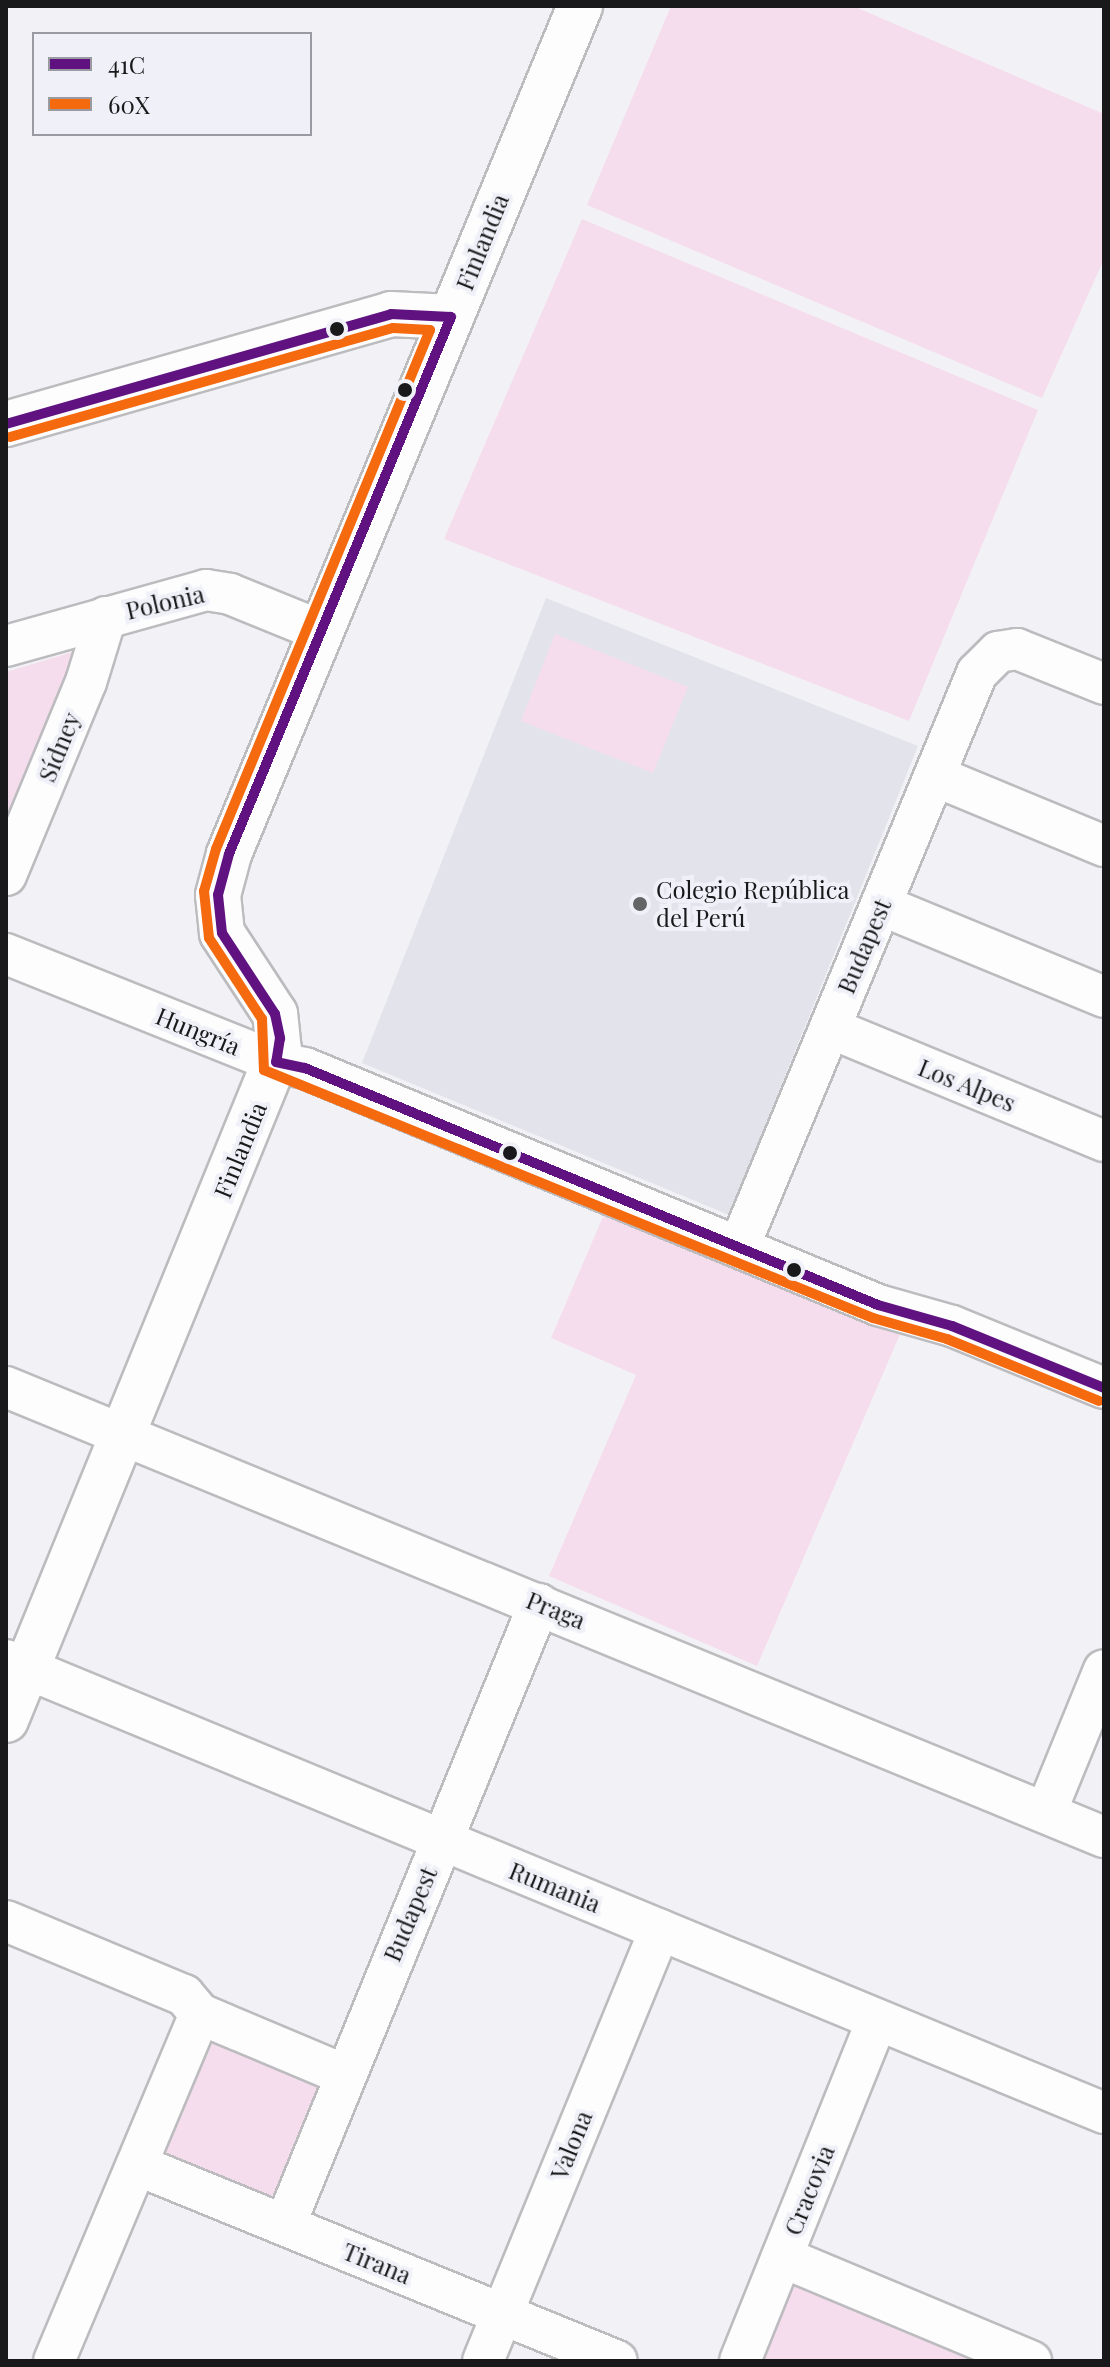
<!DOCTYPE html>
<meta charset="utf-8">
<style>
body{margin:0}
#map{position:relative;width:1110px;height:2367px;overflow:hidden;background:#f2f2f6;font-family:"Playfair Display",serif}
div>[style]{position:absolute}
.built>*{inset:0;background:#e2e3eb}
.green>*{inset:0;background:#f6dded}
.roads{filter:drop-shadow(2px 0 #bcbcbf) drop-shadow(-2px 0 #bcbcbf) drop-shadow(0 2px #bcbcbf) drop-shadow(0 -2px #bcbcbf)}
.minor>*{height:40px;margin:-20px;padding:0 20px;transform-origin:20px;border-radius:20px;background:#fdfdfe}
.tertiary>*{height:44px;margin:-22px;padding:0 22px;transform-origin:22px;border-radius:22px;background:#fdfdfe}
.bus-1>*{height:10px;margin:-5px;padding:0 5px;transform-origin:5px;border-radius:5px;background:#5f1280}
.bus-2>*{height:10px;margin:-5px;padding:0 5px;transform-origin:5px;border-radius:5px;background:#f56a0f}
.dots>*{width:22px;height:22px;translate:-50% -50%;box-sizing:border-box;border:4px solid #f0f1f8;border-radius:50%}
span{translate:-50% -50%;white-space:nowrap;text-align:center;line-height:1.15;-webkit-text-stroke:8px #f0f1f8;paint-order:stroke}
.street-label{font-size:24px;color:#19191b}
.poi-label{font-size:24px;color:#19191b}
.left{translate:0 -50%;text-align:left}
.frame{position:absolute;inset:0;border:8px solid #19191b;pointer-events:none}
.legend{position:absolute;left:32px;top:32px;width:280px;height:104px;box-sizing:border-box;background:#f0f1f8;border:2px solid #9a9ba0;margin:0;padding:10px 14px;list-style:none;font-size:24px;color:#19191b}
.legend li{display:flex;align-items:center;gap:16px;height:40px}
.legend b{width:40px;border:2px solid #9a9ba0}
</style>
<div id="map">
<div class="built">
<div style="clip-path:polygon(546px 598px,918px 746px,729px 1215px,362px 1063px)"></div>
</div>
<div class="green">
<div style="clip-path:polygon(671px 6px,853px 6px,1104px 114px,1104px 259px,1042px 398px,587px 205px)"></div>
<div style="clip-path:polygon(582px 219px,1038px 410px,909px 721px,444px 539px)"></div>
<div style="clip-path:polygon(555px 634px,688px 687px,653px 773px,521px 721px)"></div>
<div style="clip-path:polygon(82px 649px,6px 844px,6px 672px)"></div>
<div style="clip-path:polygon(608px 1205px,901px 1332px,757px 1666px,549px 1576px,636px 1375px,551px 1338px)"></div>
<div style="clip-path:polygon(215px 2037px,322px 2084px,270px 2202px,162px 2155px)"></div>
<div style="clip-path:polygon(791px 2273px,999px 2361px,754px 2361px)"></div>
</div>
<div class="roads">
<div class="minor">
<div style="left:6px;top:646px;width:208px;rotate:-15.6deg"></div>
<div style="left:206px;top:590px;width:24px;rotate:9deg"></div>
<div style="left:230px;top:594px;width:98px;rotate:22.1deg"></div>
<div style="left:935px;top:776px;width:183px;rotate:22.5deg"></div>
<div style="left:6px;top:875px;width:209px;rotate:-67.5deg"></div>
<div style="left:86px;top:682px;width:68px;rotate:-72.9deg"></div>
<div style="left:881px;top:905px;width:241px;rotate:22.4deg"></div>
<div style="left:6px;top:954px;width:291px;rotate:21.8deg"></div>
<div style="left:276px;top:1062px;width:30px;rotate:12deg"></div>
<div style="left:305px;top:1068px;width:620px;rotate:22.47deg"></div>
<div style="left:878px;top:1305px;width:77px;rotate:15.8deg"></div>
<div style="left:952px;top:1326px;width:164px;rotate:22.2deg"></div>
<div style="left:830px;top:1028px;width:296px;rotate:22.4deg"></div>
<div style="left:739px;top:1247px;width:621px;rotate:-67.48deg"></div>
<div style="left:977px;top:673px;width:30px;rotate:-45deg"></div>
<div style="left:998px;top:652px;width:19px;rotate:-9deg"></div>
<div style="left:1017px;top:649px;width:94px;rotate:21.9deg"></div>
<div style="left:6px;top:1387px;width:1187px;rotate:22.29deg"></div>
<div style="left:6px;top:1660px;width:1188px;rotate:22.42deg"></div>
<div style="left:1046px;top:1812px;width:153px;rotate:-67.8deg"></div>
<div style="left:6px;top:1921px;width:193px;rotate:22.6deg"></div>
<div style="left:184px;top:1995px;width:25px;rotate:50deg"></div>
<div style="left:200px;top:2014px;width:155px;rotate:22.8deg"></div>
<div style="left:137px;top:2165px;width:518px;rotate:22.21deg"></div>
<div style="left:285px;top:2225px;width:671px;rotate:-67.75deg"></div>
<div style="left:782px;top:2257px;width:270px;rotate:22.7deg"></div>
<div style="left:54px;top:2361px;width:376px;rotate:-67.2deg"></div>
<div style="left:483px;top:2361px;width:466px;rotate:-67.7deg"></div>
<div style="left:740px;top:2361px;width:367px;rotate:-68.1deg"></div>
</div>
<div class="tertiary">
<div style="left:6px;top:424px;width:400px;rotate:-15.9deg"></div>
<div style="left:391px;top:314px;width:60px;rotate:2.9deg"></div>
<div style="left:6px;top:1720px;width:723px;rotate:-67.8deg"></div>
<div style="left:279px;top:1051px;width:37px;rotate:-96deg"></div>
<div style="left:275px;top:1014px;width:97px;rotate:-123.2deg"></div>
<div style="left:222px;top:933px;width:38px;rotate:-96deg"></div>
<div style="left:218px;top:895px;width:42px;rotate:-75deg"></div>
<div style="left:229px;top:854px;width:918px;rotate:-67.51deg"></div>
</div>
</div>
<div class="bus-1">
<div style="left:6px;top:424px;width:400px;rotate:-15.9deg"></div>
<div style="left:391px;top:314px;width:60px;rotate:2.9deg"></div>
<div style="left:451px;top:317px;width:581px;rotate:112.46deg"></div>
<div style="left:229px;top:854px;width:42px;rotate:105deg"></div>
<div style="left:218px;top:895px;width:38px;rotate:84deg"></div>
<div style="left:222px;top:933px;width:97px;rotate:56.8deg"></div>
<div style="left:275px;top:1014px;width:25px;rotate:78deg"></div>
<div style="left:280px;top:1038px;width:24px;rotate:99deg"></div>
<div style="left:276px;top:1062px;width:30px;rotate:12deg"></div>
<div style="left:305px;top:1068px;width:620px;rotate:22.47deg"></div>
<div style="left:878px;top:1305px;width:77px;rotate:15.8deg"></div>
<div style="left:952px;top:1326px;width:164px;rotate:22.2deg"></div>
</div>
<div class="bus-2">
<div style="left:10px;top:437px;width:398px;rotate:-15.9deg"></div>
<div style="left:393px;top:328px;width:37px;rotate:3deg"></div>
<div style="left:430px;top:330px;width:561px;rotate:112.41deg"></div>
<div style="left:216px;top:849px;width:44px;rotate:105.9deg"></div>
<div style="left:204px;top:891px;width:47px;rotate:83.9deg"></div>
<div style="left:209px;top:938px;width:97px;rotate:56.8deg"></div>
<div style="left:262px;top:1019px;width:51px;rotate:87.8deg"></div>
<div style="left:264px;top:1070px;width:658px;rotate:22.16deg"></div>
<div style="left:873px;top:1318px;width:77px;rotate:15.8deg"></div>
<div style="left:947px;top:1339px;width:164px;rotate:22.2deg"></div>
</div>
<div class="dots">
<div style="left:337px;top:329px;background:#19191b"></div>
<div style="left:405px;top:390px;background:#19191b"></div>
<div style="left:640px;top:904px;background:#656568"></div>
<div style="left:510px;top:1153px;background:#19191b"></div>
<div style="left:794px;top:1270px;background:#19191b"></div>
</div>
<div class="street-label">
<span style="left:482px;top:242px;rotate:-68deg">Finlandia</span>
<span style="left:165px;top:602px;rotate:-13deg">Polonia</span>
<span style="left:59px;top:747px;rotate:-68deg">Sídney</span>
<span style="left:864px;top:946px;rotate:-67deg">Budapest</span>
<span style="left:198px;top:1031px;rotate:22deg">Hungría</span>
<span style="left:967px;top:1085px;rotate:22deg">Los Alpes</span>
<span style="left:240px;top:1150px;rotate:-68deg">Finlandia</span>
<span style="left:556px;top:1610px;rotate:22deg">Praga</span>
<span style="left:555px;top:1887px;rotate:22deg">Rumania</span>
<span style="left:410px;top:1914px;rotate:-67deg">Budapest</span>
<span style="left:571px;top:2145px;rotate:-68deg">Valona</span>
<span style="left:809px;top:2190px;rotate:-68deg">Cracovia</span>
<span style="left:377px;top:2263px;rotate:22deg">Tirana</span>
</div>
<div class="poi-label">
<span class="left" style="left:656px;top:904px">Colegio República<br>del Perú</span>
</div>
<div class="frame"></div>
<ul class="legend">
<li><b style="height:10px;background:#5f1280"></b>41C</li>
<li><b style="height:10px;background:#f56a0f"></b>60X</li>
</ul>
</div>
